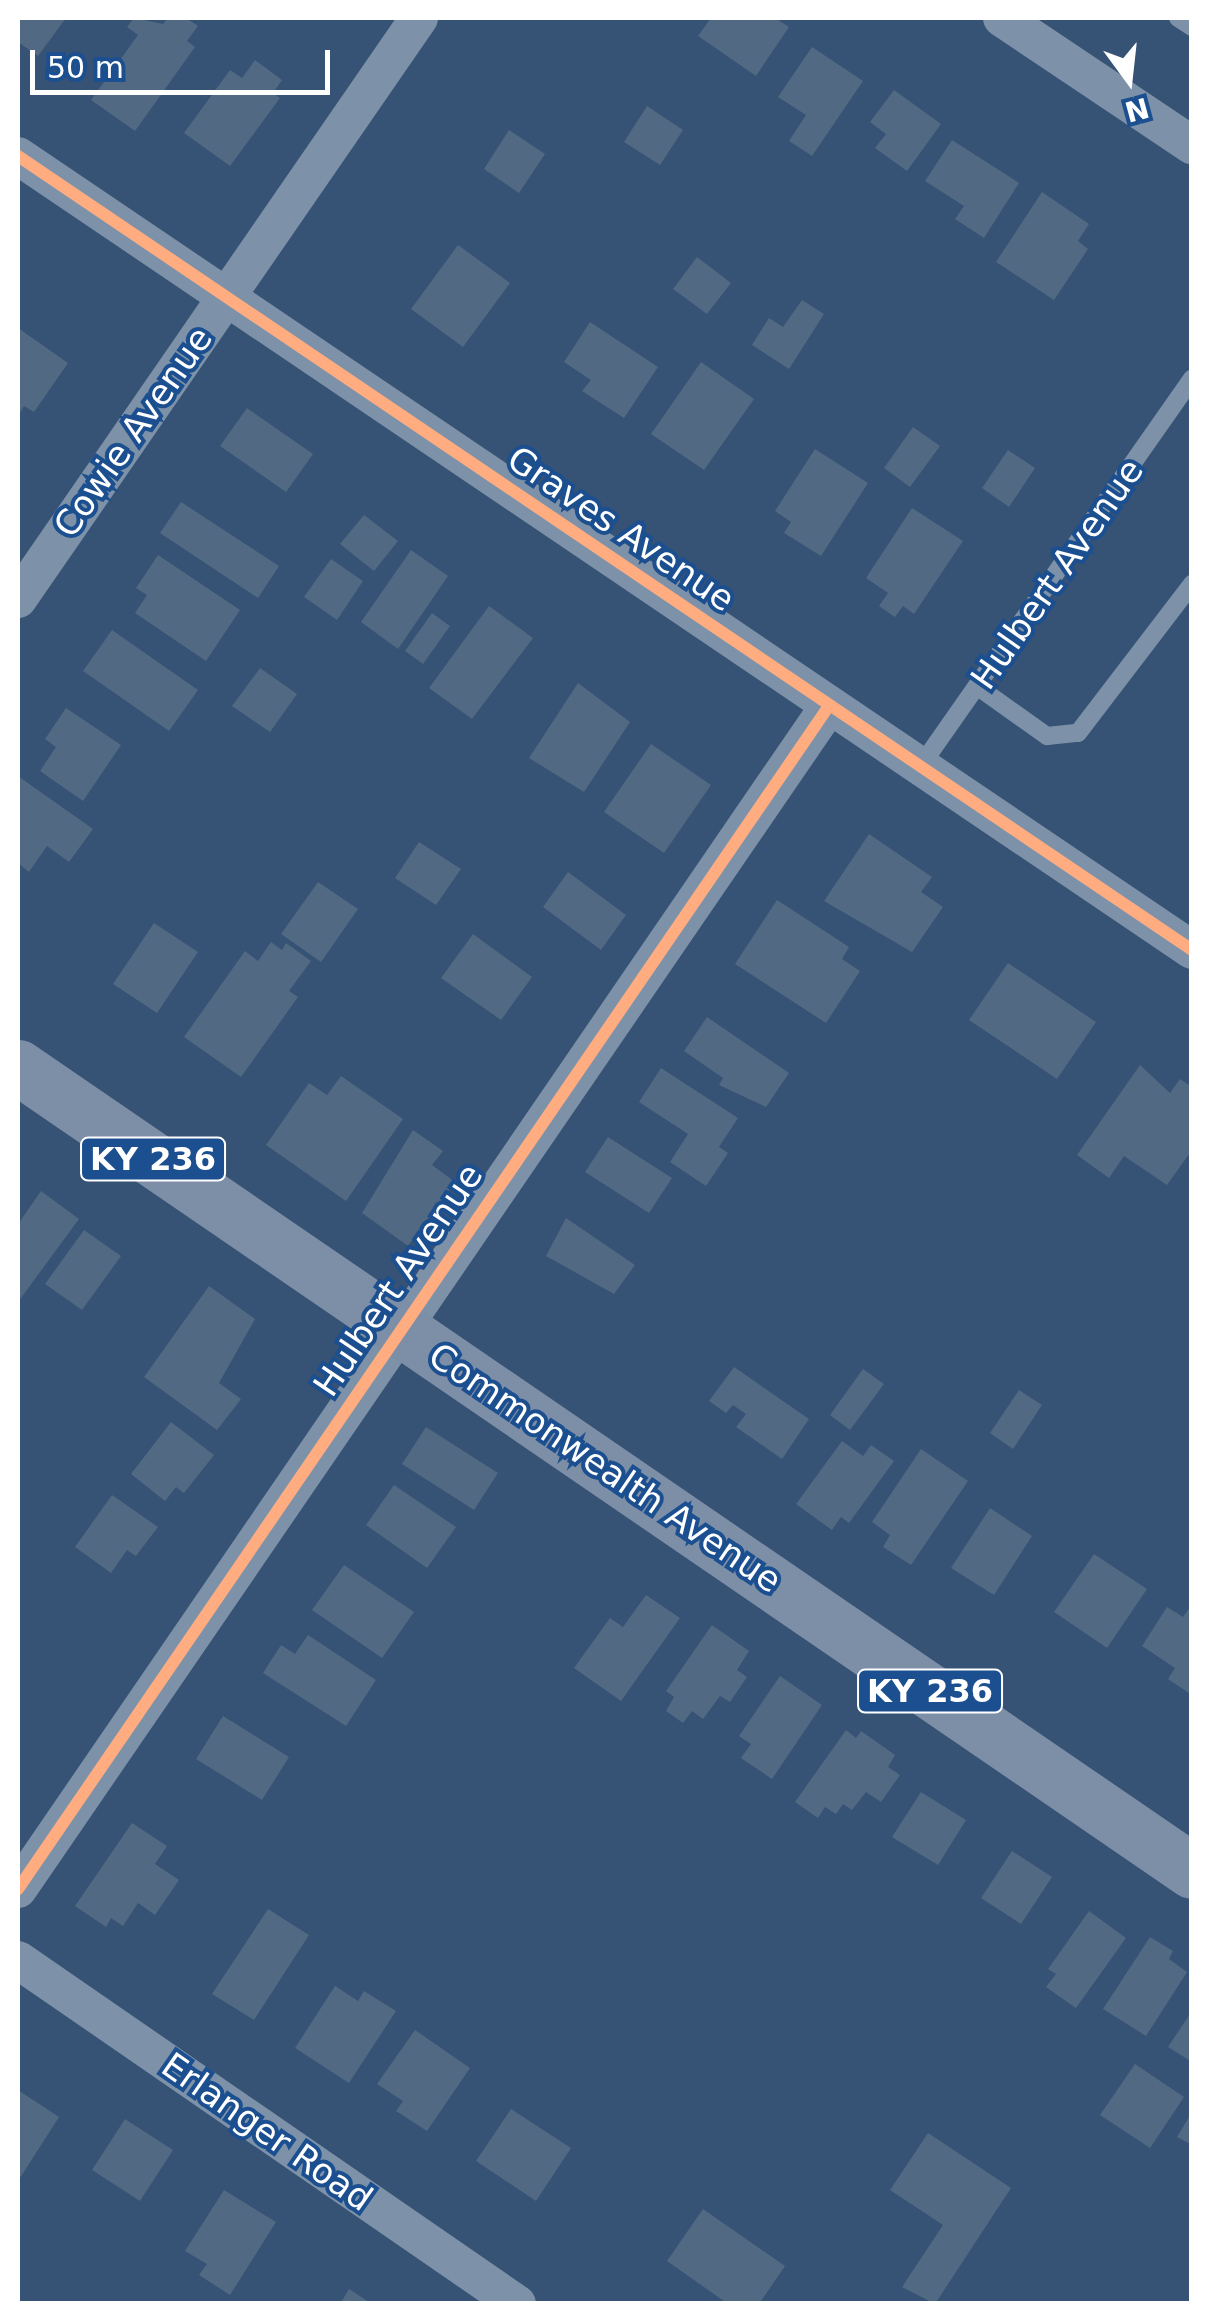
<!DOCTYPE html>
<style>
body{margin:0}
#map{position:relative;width:1209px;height:2321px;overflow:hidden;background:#365274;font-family:"DejaVu Sans",sans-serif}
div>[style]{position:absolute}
.building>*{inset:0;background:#526984}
.service>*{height:18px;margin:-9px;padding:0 9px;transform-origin:9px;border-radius:9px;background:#7d92a8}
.minor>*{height:38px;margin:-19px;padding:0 19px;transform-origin:19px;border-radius:19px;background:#7d92a8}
.primary>*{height:55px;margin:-27.5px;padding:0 27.5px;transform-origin:27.5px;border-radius:27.5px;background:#7d8ea7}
.cycleway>*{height:12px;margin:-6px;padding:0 6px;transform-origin:6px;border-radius:6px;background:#ffac80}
span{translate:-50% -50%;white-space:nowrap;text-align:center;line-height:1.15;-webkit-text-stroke:8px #1b4f8f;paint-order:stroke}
.shield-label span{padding:2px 8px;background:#1b4f8f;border:2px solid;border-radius:8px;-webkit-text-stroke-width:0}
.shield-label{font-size:32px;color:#fff;font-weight:700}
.street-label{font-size:35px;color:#fff}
.frame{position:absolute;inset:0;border:20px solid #fff;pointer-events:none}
.north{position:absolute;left:1079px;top:30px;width:100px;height:100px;-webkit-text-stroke:8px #1b4f8f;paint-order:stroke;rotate:165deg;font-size:28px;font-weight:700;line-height:40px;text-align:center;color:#fff}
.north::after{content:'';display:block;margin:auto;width:35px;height:45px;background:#fff;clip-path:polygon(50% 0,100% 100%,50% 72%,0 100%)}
.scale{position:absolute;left:30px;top:50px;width:300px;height:45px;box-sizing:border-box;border:5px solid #fff;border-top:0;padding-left:12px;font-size:30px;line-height:35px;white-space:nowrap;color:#fff;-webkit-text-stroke:8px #1b4f8f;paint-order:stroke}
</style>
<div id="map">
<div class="building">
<div style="clip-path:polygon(18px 18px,66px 18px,38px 56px,18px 42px)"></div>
<div style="clip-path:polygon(134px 18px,163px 24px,168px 18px,186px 18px,198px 26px,187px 41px,195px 47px,135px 131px,91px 100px,138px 35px,127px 27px)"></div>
<div style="clip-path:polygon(711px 18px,775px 18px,789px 27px,756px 76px,698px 36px)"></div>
<div style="clip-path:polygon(812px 47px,863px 81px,812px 156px,789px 141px,806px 115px,778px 97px)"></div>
<div style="clip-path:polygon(255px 60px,282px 80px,273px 93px,280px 98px,230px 166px,184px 133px,230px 70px,242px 78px)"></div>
<div style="clip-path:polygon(894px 90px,941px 124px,907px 171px,875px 148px,886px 134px,870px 122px)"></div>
<div style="clip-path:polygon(647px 106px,683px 130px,660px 165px,624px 142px)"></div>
<div style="clip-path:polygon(509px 130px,545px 154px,519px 193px,484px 169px)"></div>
<div style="clip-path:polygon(952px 140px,1019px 183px,984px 238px,955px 219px,964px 206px,925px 181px)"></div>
<div style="clip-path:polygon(1042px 192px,1089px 224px,1078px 241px,1088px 249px,1054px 300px,996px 262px)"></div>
<div style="clip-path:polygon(458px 245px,510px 283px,463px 347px,411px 309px)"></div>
<div style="clip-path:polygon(697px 257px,731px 283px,707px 314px,673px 289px)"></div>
<div style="clip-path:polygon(802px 300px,824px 314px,789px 369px,752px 345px,769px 318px,783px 327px)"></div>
<div style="clip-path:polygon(590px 322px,658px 367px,624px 418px,582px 391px,591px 380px,564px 362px)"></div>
<div style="clip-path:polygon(18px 328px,68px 363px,34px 412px,24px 406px,18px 416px)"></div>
<div style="clip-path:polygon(701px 362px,754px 399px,704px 470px,651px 434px)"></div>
<div style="clip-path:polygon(247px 408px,313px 454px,286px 492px,220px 446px)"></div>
<div style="clip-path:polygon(913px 427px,940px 446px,910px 487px,884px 468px)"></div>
<div style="clip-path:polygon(815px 449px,868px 483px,821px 556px,784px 533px,791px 522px,775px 511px)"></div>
<div style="clip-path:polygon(1008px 450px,1035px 468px,1009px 507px,982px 488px)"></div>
<div style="clip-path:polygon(181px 502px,279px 566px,258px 598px,160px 533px)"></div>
<div style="clip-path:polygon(912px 508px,963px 541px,914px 614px,903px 606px,895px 617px,879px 606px,888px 593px,866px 578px)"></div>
<div style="clip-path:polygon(364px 515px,398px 541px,374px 571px,340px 544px)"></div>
<div style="clip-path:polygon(411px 550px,448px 576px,398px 649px,361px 622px)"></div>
<div style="clip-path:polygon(158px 555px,240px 610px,206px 661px,135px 613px,147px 595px,136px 588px)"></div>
<div style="clip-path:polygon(331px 559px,363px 581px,337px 620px,304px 597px)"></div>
<div style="clip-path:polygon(489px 606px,533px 638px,472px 719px,429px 688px)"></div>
<div style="clip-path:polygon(432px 613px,450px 626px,423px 664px,405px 651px)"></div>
<div style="clip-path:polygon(112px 630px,198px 690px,169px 731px,83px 671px)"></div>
<div style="clip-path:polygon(260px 668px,297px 694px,270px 732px,232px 706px)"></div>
<div style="clip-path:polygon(578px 683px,630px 722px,584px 792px,529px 758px)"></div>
<div style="clip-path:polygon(66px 708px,121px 745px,83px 801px,40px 771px,56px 747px,45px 739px)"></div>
<div style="clip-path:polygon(651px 744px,711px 785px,664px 853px,604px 812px)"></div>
<div style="clip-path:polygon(18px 776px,93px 829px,69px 862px,47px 846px,29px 872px,18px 863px)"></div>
<div style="clip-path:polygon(869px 834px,932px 877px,921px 892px,943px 907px,912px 952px,824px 901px)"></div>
<div style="clip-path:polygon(419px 842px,461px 869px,436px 905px,395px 878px)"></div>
<div style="clip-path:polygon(568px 872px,626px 915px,601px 950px,543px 907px)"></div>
<div style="clip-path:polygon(318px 882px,358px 909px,321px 962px,281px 934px)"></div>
<div style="clip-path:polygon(777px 900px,849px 947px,842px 959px,860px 971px,826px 1023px,735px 964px)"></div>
<div style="clip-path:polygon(154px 923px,198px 952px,157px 1013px,113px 984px)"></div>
<div style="clip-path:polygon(473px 934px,532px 977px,501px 1020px,441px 978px)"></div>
<div style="clip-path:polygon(271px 942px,282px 950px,286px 943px,311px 961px,289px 991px,298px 997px,241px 1077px,184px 1037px,245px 951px,258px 961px)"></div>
<div style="clip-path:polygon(1008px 963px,1096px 1022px,1057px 1079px,969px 1020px)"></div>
<div style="clip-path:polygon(707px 1017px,789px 1073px,766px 1107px,719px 1085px,723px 1078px,684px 1051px)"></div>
<div style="clip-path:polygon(1140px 1065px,1170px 1093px,1180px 1079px,1192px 1087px,1192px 1150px,1167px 1185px,1124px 1156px,1109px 1178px,1077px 1155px)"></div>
<div style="clip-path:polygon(661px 1068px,738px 1118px,719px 1147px,728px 1153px,706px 1186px,670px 1162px,688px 1134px,639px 1102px)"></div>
<div style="clip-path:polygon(341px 1076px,403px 1119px,346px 1201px,266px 1145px,309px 1083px,327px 1095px)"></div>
<div style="clip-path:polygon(413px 1130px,443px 1151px,432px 1165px,455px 1182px,408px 1246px,362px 1213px)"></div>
<div style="clip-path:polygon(608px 1137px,672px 1178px,649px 1213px,585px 1172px)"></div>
<div style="clip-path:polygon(41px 1191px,79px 1219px,18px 1302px,18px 1224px)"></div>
<div style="clip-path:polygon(566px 1218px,635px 1265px,614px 1294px,546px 1256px)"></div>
<div style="clip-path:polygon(84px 1230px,121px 1256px,82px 1310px,45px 1284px)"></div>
<div style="clip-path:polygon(209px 1286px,255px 1319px,219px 1383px,241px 1399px,217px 1430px,144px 1377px)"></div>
<div style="clip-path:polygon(734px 1367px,809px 1419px,782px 1459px,736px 1427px,746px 1414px,733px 1405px,726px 1413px,709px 1401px)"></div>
<div style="clip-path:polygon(863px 1369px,884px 1384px,850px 1430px,830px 1415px)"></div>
<div style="clip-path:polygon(1019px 1390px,1042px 1405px,1013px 1449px,990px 1433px)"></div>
<div style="clip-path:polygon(171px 1422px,214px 1455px,184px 1493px,176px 1487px,165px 1501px,131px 1474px)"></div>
<div style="clip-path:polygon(426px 1427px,498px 1473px,474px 1510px,402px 1464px)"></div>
<div style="clip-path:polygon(842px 1441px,863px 1456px,871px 1445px,894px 1461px,849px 1523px,841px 1517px,832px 1530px,796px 1504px)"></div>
<div style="clip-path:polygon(921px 1449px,968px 1481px,911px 1565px,883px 1547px,890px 1535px,872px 1522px)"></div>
<div style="clip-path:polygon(394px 1485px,456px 1527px,427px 1568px,366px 1525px)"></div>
<div style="clip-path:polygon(112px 1495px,158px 1527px,136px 1556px,127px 1550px,111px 1573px,75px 1547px)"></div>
<div style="clip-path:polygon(990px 1508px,1032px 1536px,994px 1595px,951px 1568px)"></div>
<div style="clip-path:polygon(1094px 1554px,1147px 1589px,1107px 1648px,1054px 1612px)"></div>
<div style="clip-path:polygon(344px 1565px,414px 1612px,382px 1658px,312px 1610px)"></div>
<div style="clip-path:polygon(646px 1595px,680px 1618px,621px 1701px,574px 1668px,610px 1618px,623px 1627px)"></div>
<div style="clip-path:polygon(1192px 1604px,1192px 1695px,1168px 1679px,1175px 1668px,1142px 1646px,1167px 1607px,1183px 1617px)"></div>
<div style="clip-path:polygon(712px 1625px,749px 1651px,737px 1670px,747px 1677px,730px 1702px,720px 1696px,703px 1719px,692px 1711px,683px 1723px,666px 1711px,674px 1697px,666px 1691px)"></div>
<div style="clip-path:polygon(308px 1635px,376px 1680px,346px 1726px,263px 1673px,281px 1645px,295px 1654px)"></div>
<div style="clip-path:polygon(780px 1676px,822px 1705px,772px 1779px,741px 1758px,751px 1744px,739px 1736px)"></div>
<div style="clip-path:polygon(223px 1716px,289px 1757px,262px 1800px,196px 1759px)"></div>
<div style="clip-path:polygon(846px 1730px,856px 1738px,861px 1731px,895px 1755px,888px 1767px,900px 1775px,881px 1802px,866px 1792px,852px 1810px,843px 1804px,836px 1814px,825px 1807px,818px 1818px,795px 1802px)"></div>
<div style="clip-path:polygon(921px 1792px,966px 1820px,938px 1865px,892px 1837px)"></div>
<div style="clip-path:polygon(132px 1823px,167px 1846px,155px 1864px,179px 1880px,155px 1915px,138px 1903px,123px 1926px,111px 1918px,106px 1927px,75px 1906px)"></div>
<div style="clip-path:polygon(1012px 1851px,1052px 1877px,1021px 1924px,981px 1898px)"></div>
<div style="clip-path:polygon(268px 1909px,309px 1935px,254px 2020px,212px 1994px)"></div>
<div style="clip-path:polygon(1089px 1911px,1126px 1938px,1076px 2008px,1046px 1987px,1056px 1974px,1048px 1969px)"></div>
<div style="clip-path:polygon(1150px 1937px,1173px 1951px,1169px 1959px,1187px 1972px,1146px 2036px,1103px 2009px)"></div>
<div style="clip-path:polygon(335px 1986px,358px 2001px,364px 1991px,396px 2011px,349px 2083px,295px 2048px)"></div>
<div style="clip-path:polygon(1192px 2011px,1192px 2062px,1168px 2047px)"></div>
<div style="clip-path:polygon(415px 2030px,470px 2068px,427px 2131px,396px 2111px,403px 2101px,377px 2084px)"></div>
<div style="clip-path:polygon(1135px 2064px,1184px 2097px,1150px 2148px,1100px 2115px)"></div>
<div style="clip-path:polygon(18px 2090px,59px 2117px,18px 2181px)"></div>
<div style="clip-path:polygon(511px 2109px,571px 2148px,536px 2201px,476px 2161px)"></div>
<div style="clip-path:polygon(1192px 2112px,1192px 2145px,1177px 2137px)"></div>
<div style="clip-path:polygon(125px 2119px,173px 2150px,140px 2201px,92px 2170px)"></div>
<div style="clip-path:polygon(928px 2133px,1011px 2188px,935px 2304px,902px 2287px,943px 2225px,890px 2190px)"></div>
<div style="clip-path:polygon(224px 2190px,276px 2222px,230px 2295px,199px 2275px,207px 2264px,185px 2251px)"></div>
<div style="clip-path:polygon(703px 2209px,785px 2266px,759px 2304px,728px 2304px,667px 2261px)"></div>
<div style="clip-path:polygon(349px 2289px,372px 2304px,340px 2304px)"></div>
</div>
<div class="service">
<div style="left:1178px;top:18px;width:17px;rotate:33deg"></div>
<div style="left:978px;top:687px;width:85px;rotate:35.4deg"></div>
<div style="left:1047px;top:736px;width:31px;rotate:-6deg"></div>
<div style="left:1078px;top:733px;width:188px;rotate:-52.6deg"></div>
<div style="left:920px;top:767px;width:474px;rotate:-55deg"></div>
</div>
<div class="minor">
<div style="left:1002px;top:18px;width:229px;rotate:33.8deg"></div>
<div style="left:18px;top:156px;width:1417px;rotate:34.07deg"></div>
<div style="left:18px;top:599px;width:706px;rotate:-55.39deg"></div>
<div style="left:18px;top:1889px;width:1434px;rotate:-55.57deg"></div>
<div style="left:18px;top:1960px;width:606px;rotate:34.58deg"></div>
</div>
<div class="primary">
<div style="left:18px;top:1067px;width:1423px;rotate:34.4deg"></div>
</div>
<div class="cycleway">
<div style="left:18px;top:156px;width:1417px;rotate:34.07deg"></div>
<div style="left:18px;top:1889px;width:1434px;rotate:-55.57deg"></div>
</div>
<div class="shield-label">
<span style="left:153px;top:1159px">KY 236</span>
<span style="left:930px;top:1691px">KY 236</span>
</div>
<div class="street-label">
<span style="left:133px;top:432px;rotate:-55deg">Cowie Avenue</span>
<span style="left:621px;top:529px;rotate:34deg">Graves Avenue</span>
<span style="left:1057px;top:574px;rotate:-55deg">Hulbert Avenue</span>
<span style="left:398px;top:1280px;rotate:-56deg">Hulbert Avenue</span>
<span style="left:605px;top:1468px;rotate:34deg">Commonwealth Avenue</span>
<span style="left:267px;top:2132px;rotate:35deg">Erlanger Road</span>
</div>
<div class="frame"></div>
<div class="north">N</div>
<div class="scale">50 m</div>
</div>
